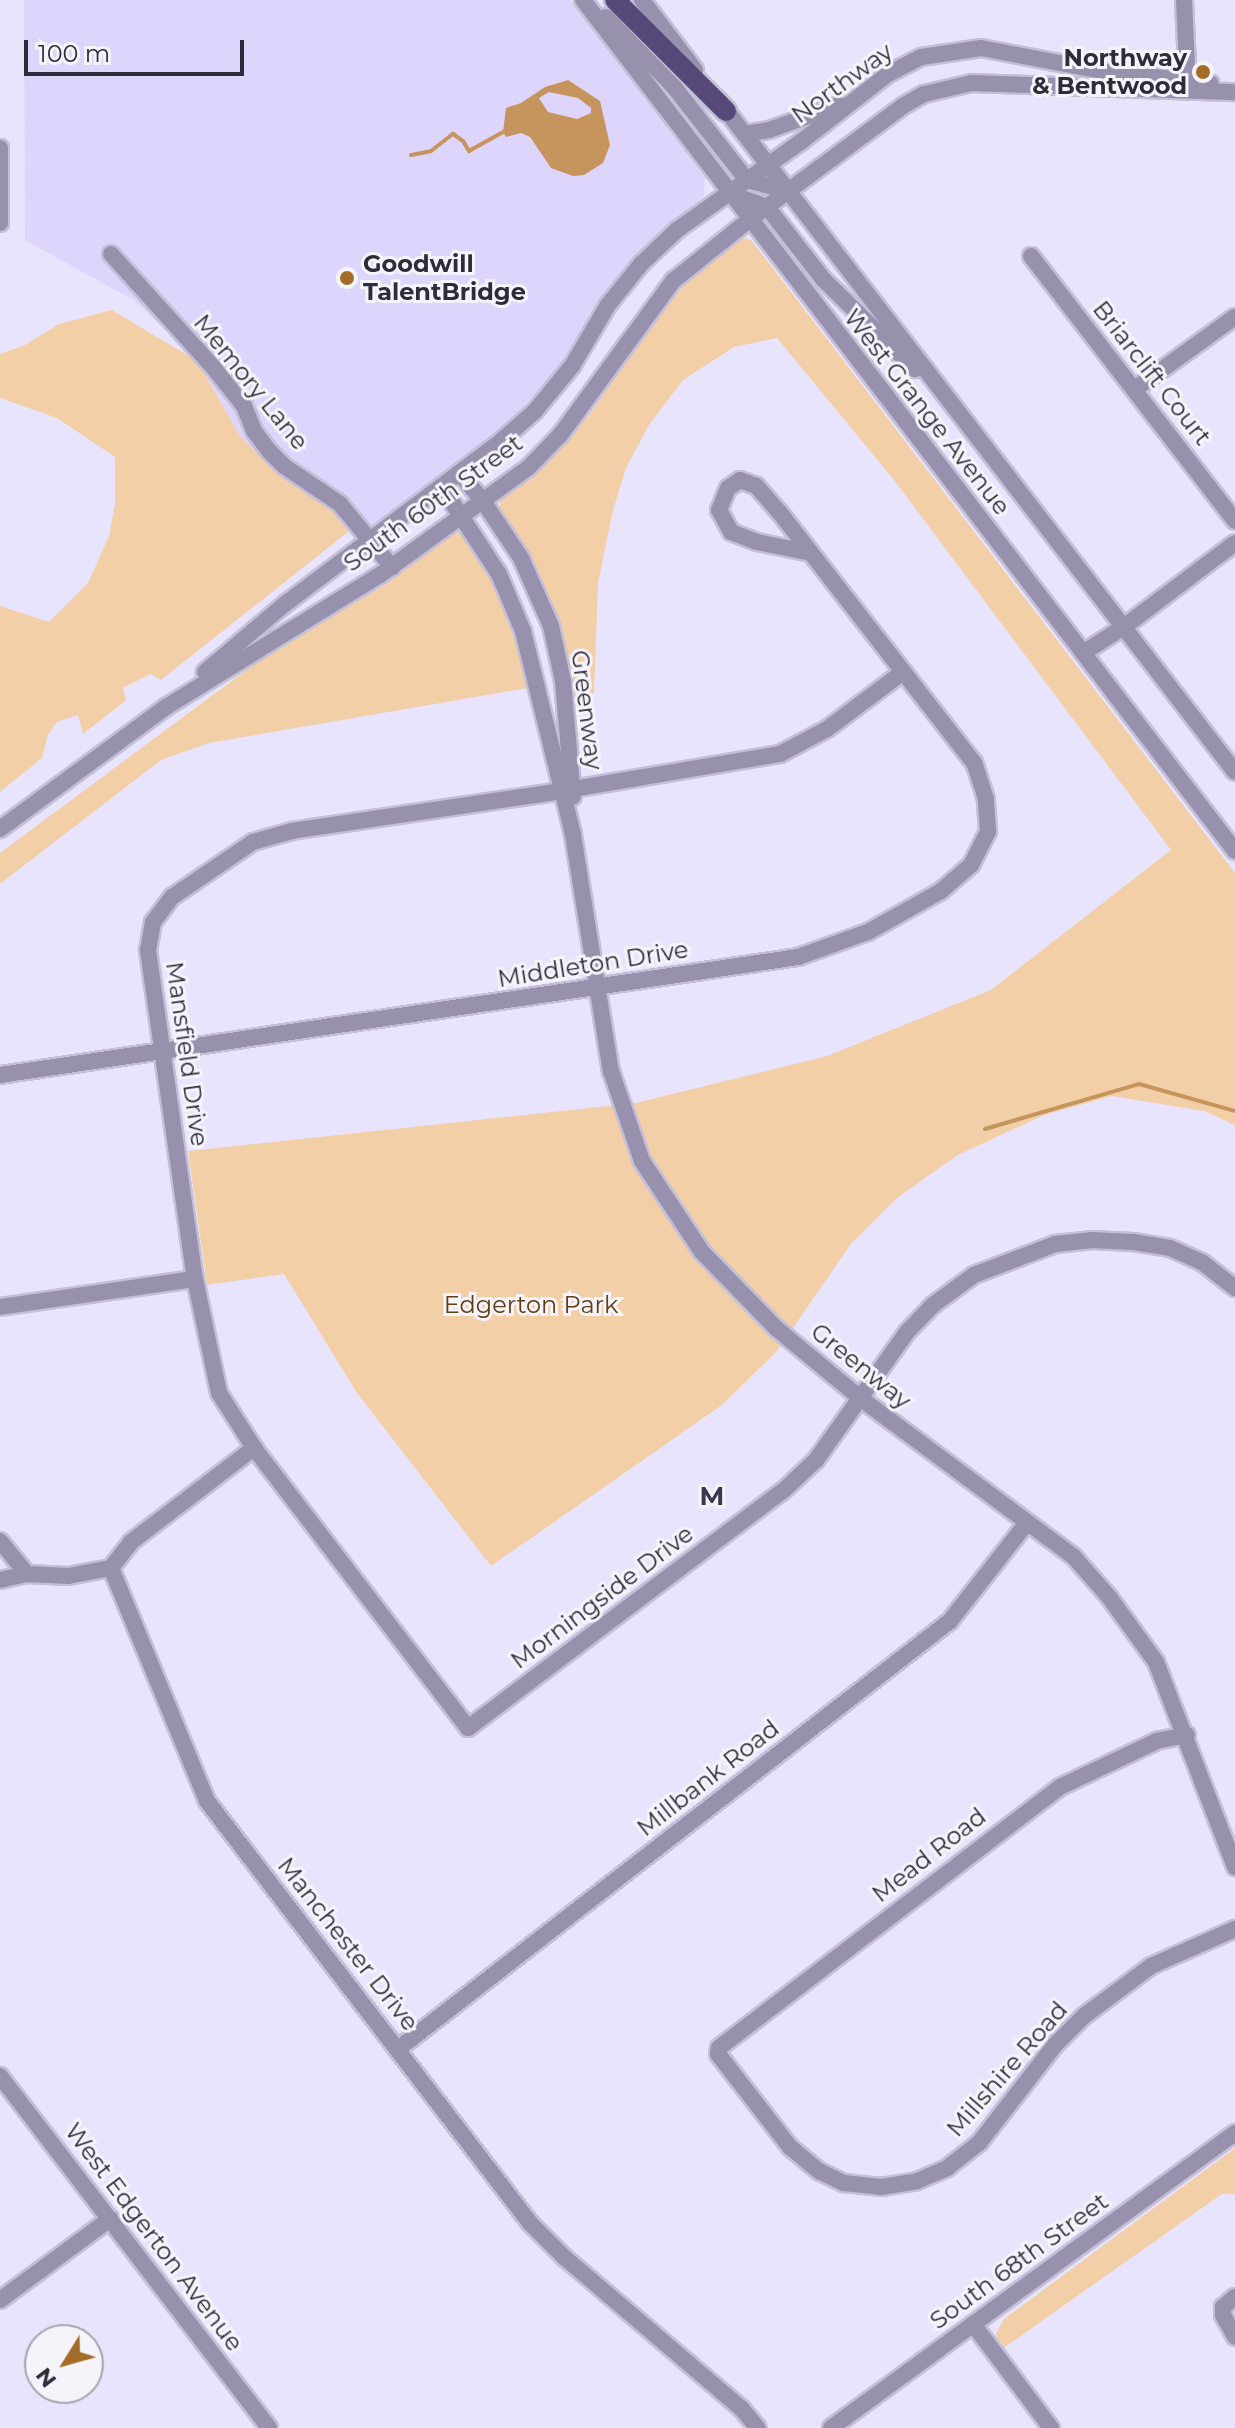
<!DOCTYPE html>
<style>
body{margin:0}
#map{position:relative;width:1235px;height:2428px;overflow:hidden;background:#e9e4fe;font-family:Montserrat,sans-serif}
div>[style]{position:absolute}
.built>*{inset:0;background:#ded5fd}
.green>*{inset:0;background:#f3cfa8}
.water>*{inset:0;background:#c6955d}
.stream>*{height:4px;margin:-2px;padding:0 2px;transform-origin:2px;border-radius:2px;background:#c6955d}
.roads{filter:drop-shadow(2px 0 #c4bfd7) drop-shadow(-2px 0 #c4bfd7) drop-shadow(0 2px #c4bfd7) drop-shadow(0 -2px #c4bfd7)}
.minor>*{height:16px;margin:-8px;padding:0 8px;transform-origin:8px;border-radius:8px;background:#9791ad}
.major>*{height:20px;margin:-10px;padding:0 10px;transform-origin:10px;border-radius:10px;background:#56497a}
.dots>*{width:22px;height:22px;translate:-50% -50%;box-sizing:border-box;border:4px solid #f5f4fb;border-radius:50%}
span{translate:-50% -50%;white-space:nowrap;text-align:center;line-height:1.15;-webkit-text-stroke:6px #f5f4fb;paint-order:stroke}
.poi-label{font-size:24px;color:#2f2c39;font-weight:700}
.right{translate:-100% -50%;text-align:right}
.left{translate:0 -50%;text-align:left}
.street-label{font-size:24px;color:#2f2c39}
.park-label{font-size:24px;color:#5f3e12}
.neighbourhood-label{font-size:26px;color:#3c3650;font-weight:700}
.north{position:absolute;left:24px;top:2324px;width:80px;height:80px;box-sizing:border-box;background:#f5f4fb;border:2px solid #a6a4ad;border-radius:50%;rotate:233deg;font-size:22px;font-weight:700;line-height:32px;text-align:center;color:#2f2c39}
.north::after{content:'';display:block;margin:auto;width:28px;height:36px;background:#a36d27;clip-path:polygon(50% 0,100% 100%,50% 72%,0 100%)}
.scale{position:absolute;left:24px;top:40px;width:220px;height:36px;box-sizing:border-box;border:4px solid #2f2c39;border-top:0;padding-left:10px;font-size:24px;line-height:28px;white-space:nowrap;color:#2f2c39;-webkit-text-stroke:6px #f5f4fb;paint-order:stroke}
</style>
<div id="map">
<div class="built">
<div style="clip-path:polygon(24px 0,571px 0,705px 178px,704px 196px,660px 235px,597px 308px,553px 375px,505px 426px,359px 535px,328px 502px,280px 476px,240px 436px,197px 361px,135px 301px,25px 240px)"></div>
</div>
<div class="green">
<div style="clip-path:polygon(745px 238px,752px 241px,1235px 873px,1235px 1125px,1204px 1111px,1112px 1096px,1044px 1115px,958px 1155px,898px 1197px,851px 1244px,777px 1351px,722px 1405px,491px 1566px,357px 1393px,284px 1274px,207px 1285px,188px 1151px,636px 1103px,827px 1056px,991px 990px,1171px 850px,894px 480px,777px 338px,734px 347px,683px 380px,649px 425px,626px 468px,613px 510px,598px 583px,594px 693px,575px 696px,561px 634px,536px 573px,500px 509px,500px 503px,504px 496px,559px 450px,590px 414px,642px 336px,686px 283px,738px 240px)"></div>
<div style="clip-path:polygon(112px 310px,197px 361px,240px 436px,280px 476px,328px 502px,353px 528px,161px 680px,151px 674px,123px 688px,126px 700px,83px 734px,78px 715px,57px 722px,48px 735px,42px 758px,0 792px,0 606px,49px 622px,88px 583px,109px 536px,115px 504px,115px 457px,57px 418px,0 398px,0 354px,25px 345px,59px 324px)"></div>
<div style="clip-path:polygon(463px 532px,486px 565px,505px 604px,517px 634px,528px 688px,209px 743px,161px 760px,0 884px,0 853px,272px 651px,385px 585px,454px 533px)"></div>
<div style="clip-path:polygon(1235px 2148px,1235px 2194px,1222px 2194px,1002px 2349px,996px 2334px,1004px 2319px)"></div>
</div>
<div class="water">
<div style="clip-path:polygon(evenodd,568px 80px,600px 101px,610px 145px,603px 163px,584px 175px,573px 176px,551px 168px,530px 137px,521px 133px,506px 137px,503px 132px,506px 108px,521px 103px,545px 87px,568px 80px,549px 92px,578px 98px,591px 108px,591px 113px,577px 119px,548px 112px,539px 98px,549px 92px)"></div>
</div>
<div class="stream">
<div style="left:411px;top:155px;width:20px;rotate:-11deg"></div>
<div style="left:431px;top:151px;width:28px;rotate:-38deg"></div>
<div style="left:453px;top:134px;width:12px;rotate:35deg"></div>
<div style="left:463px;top:141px;width:12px;rotate:59deg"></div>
<div style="left:469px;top:151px;width:39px;rotate:-29deg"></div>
<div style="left:985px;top:1129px;width:160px;rotate:-16.3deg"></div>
<div style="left:1139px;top:1084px;width:100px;rotate:15.7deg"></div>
</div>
<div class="roads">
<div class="minor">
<div style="left:583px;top:0;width:1072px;rotate:52.54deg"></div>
<div style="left:642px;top:0;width:88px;rotate:52.9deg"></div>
<div style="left:1184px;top:0;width:89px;rotate:87.4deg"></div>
<div style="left:606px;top:17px;width:98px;rotate:45.8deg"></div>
<div style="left:674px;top:87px;width:118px;rotate:51.9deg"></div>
<div style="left:747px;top:180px;width:42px;rotate:15deg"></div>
<div style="left:719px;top:101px;width:846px;rotate:52.44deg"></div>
<div style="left:744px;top:134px;width:25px;rotate:-9deg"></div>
<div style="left:769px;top:130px;width:74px;rotate:-19.7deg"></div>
<div style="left:0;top:148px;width:75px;rotate:90deg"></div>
<div style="left:728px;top:193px;width:41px;rotate:19.7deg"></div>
<div style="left:767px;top:207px;width:91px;rotate:52.1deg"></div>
<div style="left:823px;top:279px;width:129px;rotate:44.4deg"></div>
<div style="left:111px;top:254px;width:152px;rotate:47.9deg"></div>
<div style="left:213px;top:367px;width:50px;rotate:51.5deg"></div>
<div style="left:244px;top:406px;width:27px;rotate:68deg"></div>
<div style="left:254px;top:431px;width:26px;rotate:53deg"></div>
<div style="left:270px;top:452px;width:20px;rotate:45deg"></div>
<div style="left:284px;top:466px;width:68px;rotate:34.2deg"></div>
<div style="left:340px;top:504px;width:82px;rotate:50.5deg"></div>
<div style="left:1031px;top:256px;width:334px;rotate:52.4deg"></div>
<div style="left:1135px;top:389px;width:123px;rotate:-35.8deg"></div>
<div style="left:459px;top:473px;width:37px;rotate:49deg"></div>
<div style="left:483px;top:501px;width:69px;rotate:56.3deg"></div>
<div style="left:521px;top:558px;width:74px;rotate:66.2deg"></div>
<div style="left:551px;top:626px;width:56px;rotate:77.7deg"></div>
<div style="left:563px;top:681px;width:116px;rotate:85.1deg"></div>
<div style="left:442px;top:487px;width:104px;rotate:56.8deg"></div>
<div style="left:499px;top:574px;width:62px;rotate:67.2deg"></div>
<div style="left:523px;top:631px;width:210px;rotate:76.2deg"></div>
<div style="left:573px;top:835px;width:239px;rotate:80.9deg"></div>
<div style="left:611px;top:1071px;width:95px;rotate:71deg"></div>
<div style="left:642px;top:1161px;width:109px;rotate:56.6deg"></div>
<div style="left:702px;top:1252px;width:107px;rotate:45.8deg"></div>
<div style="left:777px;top:1329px;width:108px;rotate:39.7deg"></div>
<div style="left:860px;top:1398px;width:265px;rotate:36.6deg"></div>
<div style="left:1073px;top:1556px;width:55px;rotate:48.7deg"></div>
<div style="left:1109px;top:1597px;width:80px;rotate:54.1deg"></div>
<div style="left:1156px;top:1662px;width:220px;rotate:68.9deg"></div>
<div style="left:1083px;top:653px;width:50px;rotate:-32.7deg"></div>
<div style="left:1125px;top:626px;width:138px;rotate:-37deg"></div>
<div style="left:205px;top:672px;width:105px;rotate:-40.4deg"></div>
<div style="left:285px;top:604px;width:271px;rotate:-37deg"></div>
<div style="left:501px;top:441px;width:45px;rotate:-41.4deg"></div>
<div style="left:535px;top:411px;width:58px;rotate:-50.6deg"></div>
<div style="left:572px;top:366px;width:71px;rotate:-59.5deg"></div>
<div style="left:608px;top:305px;width:53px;rotate:-51.2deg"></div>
<div style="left:641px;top:264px;width:50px;rotate:-43.4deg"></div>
<div style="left:677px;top:230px;width:153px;rotate:-35.5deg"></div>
<div style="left:802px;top:141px;width:109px;rotate:-37.9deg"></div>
<div style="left:888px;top:74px;width:37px;rotate:-27deg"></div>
<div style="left:921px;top:57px;width:61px;rotate:-8.5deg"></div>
<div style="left:981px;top:48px;width:128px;rotate:10.8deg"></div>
<div style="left:1107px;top:72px;width:104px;rotate:6.1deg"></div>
<div style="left:903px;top:672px;width:95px;rotate:143.1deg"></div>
<div style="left:827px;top:729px;width:53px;rotate:152deg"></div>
<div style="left:780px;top:754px;width:221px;rotate:170.4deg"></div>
<div style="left:562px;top:791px;width:273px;rotate:171.6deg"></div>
<div style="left:292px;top:831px;width:41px;rotate:164.2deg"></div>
<div style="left:253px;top:842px;width:98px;rotate:145.8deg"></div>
<div style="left:172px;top:897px;width:31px;rotate:127deg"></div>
<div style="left:153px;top:922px;width:28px;rotate:100deg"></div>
<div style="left:148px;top:950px;width:332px;rotate:81.9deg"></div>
<div style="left:195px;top:1279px;width:116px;rotate:78.1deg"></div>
<div style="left:219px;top:1393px;width:65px;rotate:57.5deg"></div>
<div style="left:254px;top:1448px;width:352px;rotate:52.6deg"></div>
<div style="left:468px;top:1728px;width:394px;rotate:-37deg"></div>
<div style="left:783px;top:1491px;width:45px;rotate:-43.2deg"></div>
<div style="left:816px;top:1460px;width:157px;rotate:-54.6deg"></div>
<div style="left:907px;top:1332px;width:37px;rotate:-46deg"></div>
<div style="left:933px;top:1305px;width:51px;rotate:-36.2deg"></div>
<div style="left:974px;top:1275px;width:87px;rotate:-20.9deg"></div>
<div style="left:1055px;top:1244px;width:36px;rotate:-6deg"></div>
<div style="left:1091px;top:1240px;width:42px;rotate:2.7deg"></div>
<div style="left:1133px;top:1242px;width:37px;rotate:9deg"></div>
<div style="left:1170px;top:1248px;width:36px;rotate:24deg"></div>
<div style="left:1203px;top:1263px;width:41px;rotate:38deg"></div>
<div style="left:0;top:829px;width:206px;rotate:-36.3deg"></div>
<div style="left:166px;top:707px;width:251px;rotate:-31.7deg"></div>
<div style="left:380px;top:575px;width:184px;rotate:-35.9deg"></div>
<div style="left:529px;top:467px;width:46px;rotate:-45.9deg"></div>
<div style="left:561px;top:434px;width:190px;rotate:-53.8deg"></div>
<div style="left:673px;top:281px;width:97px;rotate:-38.8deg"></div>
<div style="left:749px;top:220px;width:192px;rotate:-36.5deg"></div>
<div style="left:903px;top:106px;width:24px;rotate:-30deg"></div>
<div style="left:924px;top:94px;width:49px;rotate:-12.9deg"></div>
<div style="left:972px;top:83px;width:263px;rotate:2deg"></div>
<div style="left:0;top:1075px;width:807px;rotate:-8.41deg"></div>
<div style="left:798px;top:957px;width:74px;rotate:-19.7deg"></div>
<div style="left:868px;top:932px;width:84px;rotate:-29.3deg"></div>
<div style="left:941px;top:891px;width:40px;rotate:-41deg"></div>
<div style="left:971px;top:865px;width:38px;rotate:-63deg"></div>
<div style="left:988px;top:831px;width:32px;rotate:-94deg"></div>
<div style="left:986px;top:799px;width:38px;rotate:-108deg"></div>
<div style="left:974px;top:763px;width:318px;rotate:-127.8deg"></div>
<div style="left:779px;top:512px;width:35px;rotate:-131deg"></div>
<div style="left:756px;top:486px;width:17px;rotate:-159deg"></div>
<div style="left:740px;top:480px;width:14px;rotate:146deg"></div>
<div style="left:728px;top:488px;width:24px;rotate:112deg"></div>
<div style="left:719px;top:510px;width:25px;rotate:61deg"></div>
<div style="left:731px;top:532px;width:28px;rotate:21deg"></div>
<div style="left:757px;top:542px;width:55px;rotate:11.5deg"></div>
<div style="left:0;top:1307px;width:197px;rotate:-8.2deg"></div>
<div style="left:0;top:1541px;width:43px;rotate:50.7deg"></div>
<div style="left:111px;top:1568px;width:252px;rotate:67.6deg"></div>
<div style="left:207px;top:1801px;width:531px;rotate:52.57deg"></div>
<div style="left:530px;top:2223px;width:48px;rotate:45deg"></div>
<div style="left:564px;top:2257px;width:233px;rotate:40.5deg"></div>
<div style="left:741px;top:2408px;width:26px;rotate:50deg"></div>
<div style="left:111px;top:1568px;width:33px;rotate:-52deg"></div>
<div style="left:131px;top:1542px;width:155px;rotate:-37.4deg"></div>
<div style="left:0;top:1580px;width:28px;rotate:-13deg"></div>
<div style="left:27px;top:1574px;width:41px;rotate:2.8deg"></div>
<div style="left:68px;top:1576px;width:44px;rotate:-10.5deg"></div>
<div style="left:1187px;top:1735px;width:31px;rotate:169deg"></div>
<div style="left:1157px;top:1741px;width:107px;rotate:154.6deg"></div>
<div style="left:1060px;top:1787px;width:429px;rotate:142.6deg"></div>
<div style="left:719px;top:2048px;width:6px;rotate:99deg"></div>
<div style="left:718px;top:2054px;width:118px;rotate:52.3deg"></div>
<div style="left:790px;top:2147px;width:38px;rotate:40deg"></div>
<div style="left:819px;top:2171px;width:28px;rotate:26deg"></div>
<div style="left:844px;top:2183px;width:37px;rotate:6deg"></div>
<div style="left:881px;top:2187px;width:36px;rotate:-9deg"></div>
<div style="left:917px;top:2181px;width:33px;rotate:-23deg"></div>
<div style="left:947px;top:2168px;width:41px;rotate:-38deg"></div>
<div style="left:979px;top:2143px;width:124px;rotate:-52.2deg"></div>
<div style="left:1055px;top:2045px;width:41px;rotate:-45deg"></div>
<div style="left:1084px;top:2016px;width:84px;rotate:-36.7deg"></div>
<div style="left:1151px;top:1966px;width:92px;rotate:-23.8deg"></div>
<div style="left:398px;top:2049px;width:698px;rotate:-37.79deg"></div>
<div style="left:950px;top:1621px;width:123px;rotate:-51.9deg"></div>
<div style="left:0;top:2076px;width:443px;rotate:52.6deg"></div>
<div style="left:1235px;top:2297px;width:16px;rotate:140deg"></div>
<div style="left:1223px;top:2307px;width:8px;rotate:90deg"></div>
<div style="left:1223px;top:2315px;width:25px;rotate:61deg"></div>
<div style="left:0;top:2300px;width:137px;rotate:-36.4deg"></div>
<div style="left:973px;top:2324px;width:130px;rotate:53.1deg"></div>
<div style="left:831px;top:2428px;width:500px;rotate:-36.14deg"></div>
</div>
<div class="major">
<div style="left:615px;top:0;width:157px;rotate:45deg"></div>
</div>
</div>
<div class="dots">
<div style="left:1203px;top:72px;background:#a36d27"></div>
<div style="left:347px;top:278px;background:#a36d27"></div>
</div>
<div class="poi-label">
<span class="right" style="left:1187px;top:72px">Northway<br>&amp; Bentwood</span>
<span class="left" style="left:363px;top:278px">Goodwill<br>TalentBridge</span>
</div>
<div class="street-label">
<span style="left:842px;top:83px;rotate:-36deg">Northway</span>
<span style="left:1152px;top:373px;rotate:52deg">Briarclift Court</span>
<span style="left:251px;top:382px;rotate:51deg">Memory Lane</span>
<span style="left:927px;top:412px;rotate:52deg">West Grange Avenue</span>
<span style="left:433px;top:503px;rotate:-36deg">South 60th Street</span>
<span style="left:587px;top:710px;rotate:83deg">Greenway</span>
<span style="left:593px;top:964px;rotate:-9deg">Middleton Drive</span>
<span style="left:187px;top:1054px;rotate:82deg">Mansfield Drive</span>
<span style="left:861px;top:1366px;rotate:39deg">Greenway</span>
<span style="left:602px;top:1597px;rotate:-37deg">Morningside Drive</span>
<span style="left:708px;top:1778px;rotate:-38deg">Millbank Road</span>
<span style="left:929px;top:1855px;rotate:-38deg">Mead Road</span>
<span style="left:348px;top:1944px;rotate:52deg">Manchester Drive</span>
<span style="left:1007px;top:2069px;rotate:-49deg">Millshire Road</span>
<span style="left:154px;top:2237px;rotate:53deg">West Edgerton Avenue</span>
<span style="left:1019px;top:2261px;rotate:-36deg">South 68th Street</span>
</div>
<div class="park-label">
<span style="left:531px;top:1305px">Edgerton Park</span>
</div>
<div class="neighbourhood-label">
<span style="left:712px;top:1497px">M</span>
</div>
<div class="north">N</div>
<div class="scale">100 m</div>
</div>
